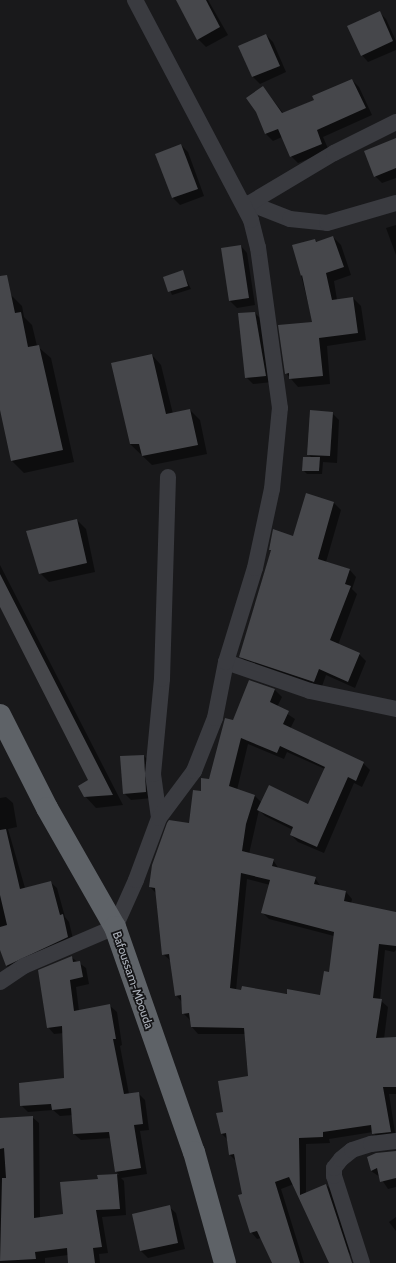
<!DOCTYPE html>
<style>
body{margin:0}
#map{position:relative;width:396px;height:1263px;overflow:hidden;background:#19191b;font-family:Cabin,sans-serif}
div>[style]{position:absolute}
.shadow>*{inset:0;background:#0007}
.building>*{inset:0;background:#46474b}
.minor>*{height:16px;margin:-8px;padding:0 8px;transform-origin:8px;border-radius:8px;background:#3a3b40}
.trunk>*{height:22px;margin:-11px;padding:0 11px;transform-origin:11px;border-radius:11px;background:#5e6267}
span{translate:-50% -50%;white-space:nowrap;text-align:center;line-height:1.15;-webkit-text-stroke:3.5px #141416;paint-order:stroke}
.street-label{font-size:12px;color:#acb1ba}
</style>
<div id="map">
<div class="shadow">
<div style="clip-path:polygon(177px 0,208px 0,228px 35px,206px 47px,198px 39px)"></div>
<div style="clip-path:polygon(379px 12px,386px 19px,396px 41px,396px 50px,368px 62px,362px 55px)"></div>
<div style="clip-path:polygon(266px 35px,273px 42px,286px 72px,260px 84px,253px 77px,240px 46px)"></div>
<div style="clip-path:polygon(352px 80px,359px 87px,372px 115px,323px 137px,329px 151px,298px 163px,291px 156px,282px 137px,273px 141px,266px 134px,257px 111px,263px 87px,283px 113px,315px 100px)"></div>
<div style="clip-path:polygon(396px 139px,396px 178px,382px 183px,375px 176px)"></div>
<div style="clip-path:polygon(181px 145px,188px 152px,204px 196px,180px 205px,173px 198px,156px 154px)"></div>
<div style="clip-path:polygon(396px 225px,396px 255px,386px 228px)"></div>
<div style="clip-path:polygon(333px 237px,341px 245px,351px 275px,334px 281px,337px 300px,353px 298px,361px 306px,366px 340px,327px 346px,330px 384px,298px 387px,286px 373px,313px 323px,301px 275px,315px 240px,318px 243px)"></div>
<div style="clip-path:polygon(241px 246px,247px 253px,255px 305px,237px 308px,230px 301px)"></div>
<div style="clip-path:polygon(182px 271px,191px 289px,172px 295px,164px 277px)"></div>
<div style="clip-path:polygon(10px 294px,22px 306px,24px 317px,32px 325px,37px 346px,51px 358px,74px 462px,24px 473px,12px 461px,0 405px,0 296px)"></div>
<div style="clip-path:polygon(255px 313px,262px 320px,272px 382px,253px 384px,246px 377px)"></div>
<div style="clip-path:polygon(152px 355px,161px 365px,173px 414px,190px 410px,200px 420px,207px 454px,152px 465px,130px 444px)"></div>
<div style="clip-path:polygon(332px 413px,339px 420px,337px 463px,323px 462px,322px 474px,307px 474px,303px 470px,312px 458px,308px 454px)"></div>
<div style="clip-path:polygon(306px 495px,334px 503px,341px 510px,326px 562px,349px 569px,356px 577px,352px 589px,357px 594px,338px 645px,359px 654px,366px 661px,355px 688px,326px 675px,321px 689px,247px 663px,240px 656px,271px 551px,270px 549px,294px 537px)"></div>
<div style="clip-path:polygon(77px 520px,86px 529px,95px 572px,49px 582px,40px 573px)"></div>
<div style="clip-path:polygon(0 565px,123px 805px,96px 808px,85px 796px,90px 780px,0 605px)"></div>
<div style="clip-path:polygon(evenodd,250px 681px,275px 690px,282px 697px,277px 707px,295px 719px,290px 729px,363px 763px,370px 770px,362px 787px,354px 783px,324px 853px,298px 842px,291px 835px,293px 830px,265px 816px,259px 810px,249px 854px,273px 860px,279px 869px,315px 878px,321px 887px,346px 892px,352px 899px,351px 904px,396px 913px,396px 950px,394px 952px,385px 950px,380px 1000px,388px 1007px,384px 1039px,396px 1038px,396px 1094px,389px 1094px,396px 1139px,380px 1141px,373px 1132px,329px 1139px,330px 1143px,306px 1144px,306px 1193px,326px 1185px,333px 1191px,352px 1256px,345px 1249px,322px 1238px,294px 1184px,281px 1189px,304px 1263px,272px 1263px,261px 1238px,257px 1239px,251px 1232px,237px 1162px,230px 1155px,227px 1139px,222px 1134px,224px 1112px,249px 1077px,245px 1034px,198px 1034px,192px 1027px,190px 1020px,183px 1013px,182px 1002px,176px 995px,171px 961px,163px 954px,157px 894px,150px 887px,190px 824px,250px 681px,248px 744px,284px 759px,287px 752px,325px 769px,308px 806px,262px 803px,255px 796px,237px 790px,248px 744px,250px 681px,247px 879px,270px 885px,263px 913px,269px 919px,334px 936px,330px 973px,321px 996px,236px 990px,247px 879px)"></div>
<div style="clip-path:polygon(144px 756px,150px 762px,152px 798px,131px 800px,124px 793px)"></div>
<div style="clip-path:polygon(6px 797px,13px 803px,17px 827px,8px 829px,25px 888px,50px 882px,57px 888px,65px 917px,69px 922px,74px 943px,13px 972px,7px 966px,0 935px,0 798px)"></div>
<div style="clip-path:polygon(71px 957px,86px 968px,89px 984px,76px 987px,79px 1011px,110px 1006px,117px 1012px,122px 1045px,120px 1046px,129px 1094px,138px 1093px,145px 1100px,149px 1130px,140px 1131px,147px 1174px,121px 1178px,124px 1181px,126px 1215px,102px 1217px,108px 1253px,99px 1254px,100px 1263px,69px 1263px,68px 1255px,45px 1258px,45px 1263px,0 1263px,0 1119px,32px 1117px,39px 1123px,40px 1218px,64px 1215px,99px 1180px,98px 1176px,119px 1175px,116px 1171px,111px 1138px,81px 1140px,74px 1134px,73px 1115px,60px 1116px,53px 1110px,28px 1112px,21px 1105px,65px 1079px,64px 1033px,54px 1034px,48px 1027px)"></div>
<div style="clip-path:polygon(396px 1152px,396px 1187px,388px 1189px,380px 1177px,371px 1171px)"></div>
<div style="clip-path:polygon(169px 1207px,176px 1213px,185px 1249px,148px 1258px,141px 1251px,133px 1215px)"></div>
<div style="clip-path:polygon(396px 1217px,396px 1231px,389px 1222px)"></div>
</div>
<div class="building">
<div style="clip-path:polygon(176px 0,206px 0,220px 27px,197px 40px)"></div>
<div style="clip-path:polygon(380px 11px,393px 41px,361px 56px,347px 26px)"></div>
<div style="clip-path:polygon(266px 34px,280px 66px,252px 77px,238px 46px)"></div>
<div style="clip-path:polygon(352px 79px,366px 108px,317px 130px,322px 144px,290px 157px,278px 129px,265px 134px,256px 112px,246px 98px,263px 86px,282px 113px,314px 100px,312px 96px)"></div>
<div style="clip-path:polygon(396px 138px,396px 168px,374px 177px,364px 151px)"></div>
<div style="clip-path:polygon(181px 144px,198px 189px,172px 198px,155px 154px)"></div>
<div style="clip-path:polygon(333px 236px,344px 267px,326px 273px,332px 300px,353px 297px,358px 333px,319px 338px,323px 376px,289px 379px,289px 373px,285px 374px,278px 325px,312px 322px,302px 275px,301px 276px,292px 245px,315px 239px,316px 242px)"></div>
<div style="clip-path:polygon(241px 245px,249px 298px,229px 301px,221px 248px)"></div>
<div style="clip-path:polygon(183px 270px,188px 286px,168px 292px,163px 277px)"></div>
<div style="clip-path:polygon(7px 275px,15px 313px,21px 312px,28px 347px,39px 345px,63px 450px,11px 461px,0 410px,0 276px)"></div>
<div style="clip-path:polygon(255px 312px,266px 376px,245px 378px,238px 313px)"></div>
<div style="clip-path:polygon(152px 354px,166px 414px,190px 409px,198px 445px,142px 456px,139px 444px,130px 444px,111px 363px)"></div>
<div style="clip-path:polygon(310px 410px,333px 412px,330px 456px,307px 455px)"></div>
<div style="clip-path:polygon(303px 457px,320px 457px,319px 471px,302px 471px)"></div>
<div style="clip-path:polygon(306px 493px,334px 502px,318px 559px,350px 569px,345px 584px,351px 586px,330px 640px,360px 653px,348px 682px,319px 669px,314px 682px,239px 657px,271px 550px,269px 550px,273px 529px,293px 536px)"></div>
<div style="clip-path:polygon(77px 519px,87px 563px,39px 574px,26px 531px)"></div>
<div style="clip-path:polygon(0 574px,113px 795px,84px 797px,78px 786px,88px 780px,0 607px)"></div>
<div style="clip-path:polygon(evenodd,249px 680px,275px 689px,270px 702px,289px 711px,283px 724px,364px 762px,356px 781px,348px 777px,317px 847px,290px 835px,293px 827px,257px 810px,269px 785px,308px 804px,325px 767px,280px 746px,277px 753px,241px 738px,229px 786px,255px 795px,246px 824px,242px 851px,274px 859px,272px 866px,316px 877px,314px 884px,346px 891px,344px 901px,396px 912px,396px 946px,379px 944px,373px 998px,382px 999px,376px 1038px,396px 1037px,396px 1087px,383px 1087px,391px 1132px,372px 1134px,371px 1125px,323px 1132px,323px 1137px,299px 1138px,300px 1195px,326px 1184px,352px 1263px,329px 1263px,289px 1177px,275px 1182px,300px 1263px,272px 1263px,257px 1231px,250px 1233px,238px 1195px,242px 1194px,234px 1154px,229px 1155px,226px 1133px,221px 1134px,216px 1113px,223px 1112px,218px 1081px,248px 1076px,244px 1028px,191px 1027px,189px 1013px,182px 1014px,181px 995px,175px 996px,169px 954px,162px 955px,155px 888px,149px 887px,152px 865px,167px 823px,169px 820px,189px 823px,193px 790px,201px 791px,201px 778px,209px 779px,225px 718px,233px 720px,249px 680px,241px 873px,270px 880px,261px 913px,334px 932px,329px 972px,324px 971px,320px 995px,287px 989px,287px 994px,242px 986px,241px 990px,230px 988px,241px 873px)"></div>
<div style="clip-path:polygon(144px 755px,146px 792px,123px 794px,120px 756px)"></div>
<div style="clip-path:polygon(6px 829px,20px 889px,51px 881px,60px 915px,63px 914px,68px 937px,6px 966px,0 950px,0 927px,7px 925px,0 895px,0 830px)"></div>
<div style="clip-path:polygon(72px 956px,73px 962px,80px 961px,83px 977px,70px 980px,74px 1011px,110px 1004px,116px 1039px,113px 1039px,124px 1094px,139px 1092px,143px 1124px,134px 1125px,141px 1168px,115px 1172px,109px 1132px,73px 1134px,71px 1108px,52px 1110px,51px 1104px,20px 1106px,19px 1083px,64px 1078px,62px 1026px,47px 1028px,38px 970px)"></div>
<div style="clip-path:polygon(33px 1116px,34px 1218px,63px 1214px,60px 1182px,98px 1179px,97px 1175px,117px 1174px,120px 1209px,96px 1210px,102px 1247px,93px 1248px,95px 1263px,68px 1263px,67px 1248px,35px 1252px,36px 1259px,0 1261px,2px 1178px,6px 1178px,4px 1148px,0 1149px,0 1118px)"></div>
<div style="clip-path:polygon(396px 1151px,396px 1178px,380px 1182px,377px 1168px,371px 1171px,367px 1157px,376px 1153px)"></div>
<div style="clip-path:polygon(170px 1205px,178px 1243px,140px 1251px,132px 1214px)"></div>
</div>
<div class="minor">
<div style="left:249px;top:203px;width:44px;rotate:21.3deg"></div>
<div style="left:290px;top:219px;width:37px;rotate:6deg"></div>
<div style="left:327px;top:223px;width:72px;rotate:-16.2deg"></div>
<div style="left:245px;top:206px;width:104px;rotate:-30.8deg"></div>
<div style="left:334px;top:153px;width:69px;rotate:-26.6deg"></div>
<div style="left:226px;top:662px;width:89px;rotate:19deg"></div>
<div style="left:310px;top:691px;width:88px;rotate:11.8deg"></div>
<div style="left:159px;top:818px;width:44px;rotate:-97.8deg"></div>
<div style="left:153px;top:774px;width:95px;rotate:-84.6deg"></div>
<div style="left:162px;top:679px;width:202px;rotate:-88.3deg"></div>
<div style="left:0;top:982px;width:29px;rotate:-34deg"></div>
<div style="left:24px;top:966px;width:99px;rotate:-23.2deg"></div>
<div style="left:115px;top:927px;width:51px;rotate:-65.9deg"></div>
<div style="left:136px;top:880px;width:66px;rotate:-69.6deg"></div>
<div style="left:159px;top:818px;width:59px;rotate:-53.3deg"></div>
<div style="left:194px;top:771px;width:57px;rotate:-68.4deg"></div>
<div style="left:215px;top:718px;width:57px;rotate:-78.9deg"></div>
<div style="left:226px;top:662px;width:98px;rotate:-72.9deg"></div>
<div style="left:255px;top:568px;width:81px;rotate:-77.9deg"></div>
<div style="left:272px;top:489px;width:81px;rotate:-84.4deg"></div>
<div style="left:280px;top:408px;width:162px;rotate:-97.8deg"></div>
<div style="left:258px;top:248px;width:29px;rotate:-104deg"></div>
<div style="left:251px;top:220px;width:249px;rotate:-117.8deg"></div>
<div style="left:362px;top:1263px;width:91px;rotate:-107.8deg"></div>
<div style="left:334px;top:1176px;width:8px;rotate:-90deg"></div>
<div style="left:334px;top:1168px;width:11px;rotate:-52deg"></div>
<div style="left:341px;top:1159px;width:14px;rotate:-39deg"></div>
<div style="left:352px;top:1150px;width:20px;rotate:-18deg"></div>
<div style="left:371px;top:1144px;width:25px;rotate:-7deg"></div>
</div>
<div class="trunk">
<div style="left:0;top:715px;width:104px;rotate:63.2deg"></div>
<div style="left:47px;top:808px;width:137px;rotate:60.3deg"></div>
<div style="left:115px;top:927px;width:238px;rotate:70.7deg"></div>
<div style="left:194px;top:1152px;width:115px;rotate:74.4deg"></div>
</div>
<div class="street-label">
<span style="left:133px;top:980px;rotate:71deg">Bafoussam-Mbouda</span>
</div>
</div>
